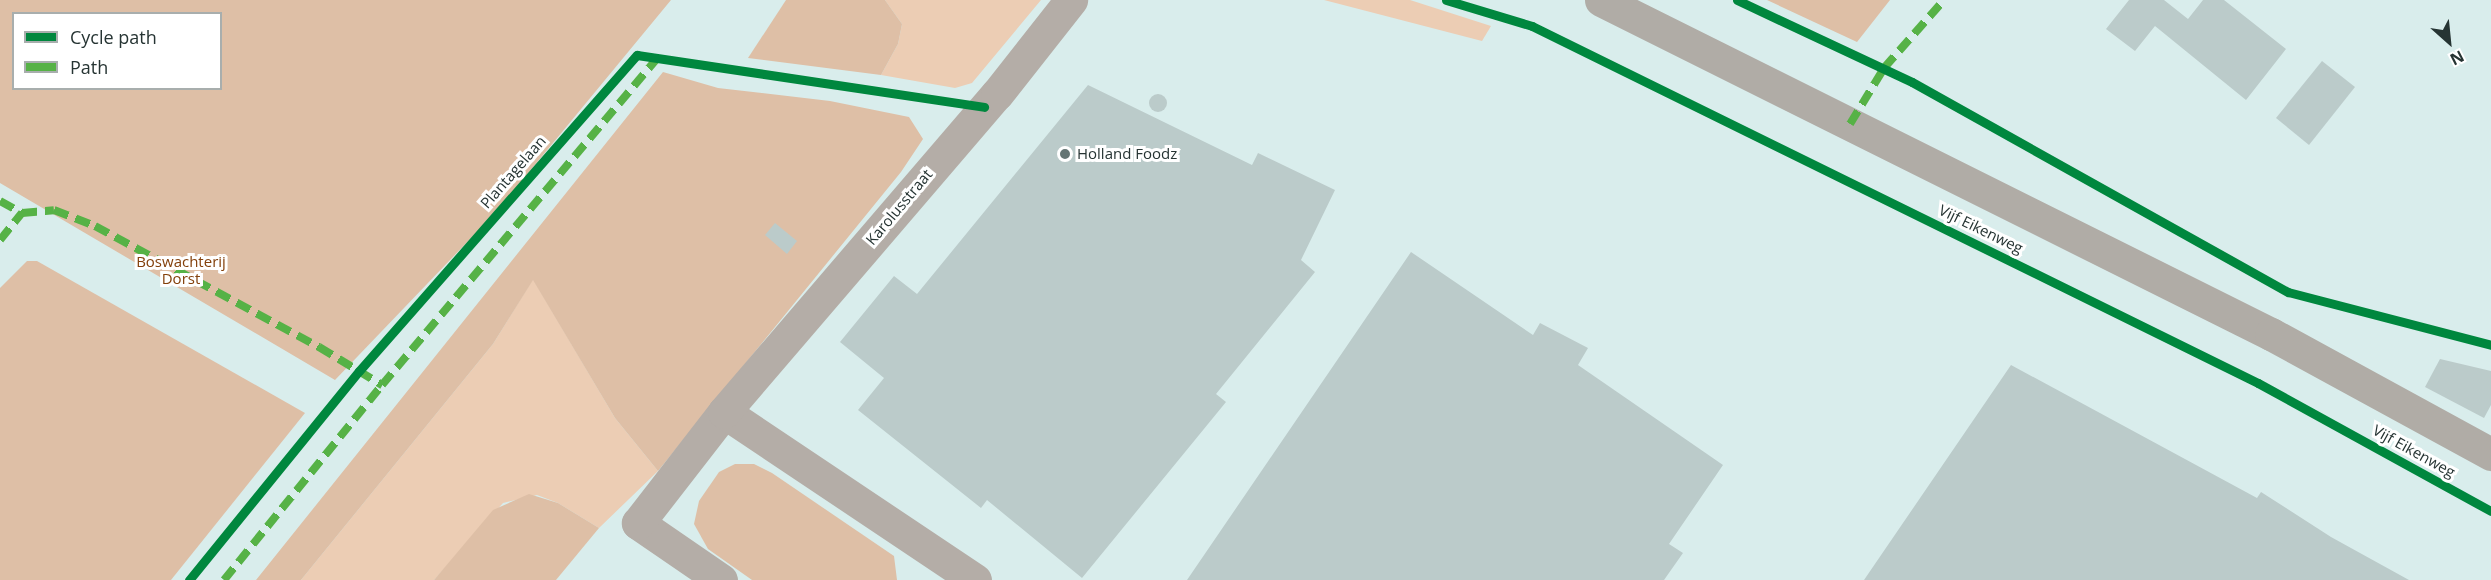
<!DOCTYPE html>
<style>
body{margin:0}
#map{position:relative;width:2491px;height:580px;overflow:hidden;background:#d9edec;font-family:"Open Sans",sans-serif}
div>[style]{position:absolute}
.green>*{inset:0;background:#eccdb4}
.forest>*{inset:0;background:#debfa6}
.building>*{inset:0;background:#bbcbca}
.round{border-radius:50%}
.minor>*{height:33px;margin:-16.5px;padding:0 16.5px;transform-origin:16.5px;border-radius:16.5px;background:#b4ada7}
.secondary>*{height:33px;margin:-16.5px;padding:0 16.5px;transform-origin:16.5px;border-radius:16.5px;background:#b0aca6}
.quiet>*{height:8px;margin-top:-4px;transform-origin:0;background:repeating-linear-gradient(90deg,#56b246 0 15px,transparent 0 23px)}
.cycleway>*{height:9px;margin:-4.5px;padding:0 4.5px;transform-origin:4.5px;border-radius:4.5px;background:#00873e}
.dots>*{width:16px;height:16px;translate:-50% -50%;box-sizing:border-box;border:3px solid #fff;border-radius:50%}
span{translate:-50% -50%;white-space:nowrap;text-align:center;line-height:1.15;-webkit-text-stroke:6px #fff;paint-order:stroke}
.poi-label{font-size:15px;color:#263433}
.left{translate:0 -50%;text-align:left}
.street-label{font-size:15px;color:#263433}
.park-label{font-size:15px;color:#83400b}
.legend{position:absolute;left:12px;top:12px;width:210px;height:78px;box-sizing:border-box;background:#fff;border:2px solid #a8aead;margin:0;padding:8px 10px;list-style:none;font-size:18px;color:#263433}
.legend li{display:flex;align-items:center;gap:12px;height:30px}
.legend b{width:30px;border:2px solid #a8aead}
.north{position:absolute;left:2419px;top:12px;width:60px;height:60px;-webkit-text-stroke:4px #fff;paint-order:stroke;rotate:153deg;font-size:16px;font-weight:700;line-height:24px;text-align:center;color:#263433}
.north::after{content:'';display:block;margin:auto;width:21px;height:27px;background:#263433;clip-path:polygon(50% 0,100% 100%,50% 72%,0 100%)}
</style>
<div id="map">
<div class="green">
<div style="clip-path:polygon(885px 0,1041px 0,972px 83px,955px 88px,881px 75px,898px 44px,902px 24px)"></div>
<div style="clip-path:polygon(1324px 0,1410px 0,1491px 26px,1482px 41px)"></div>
<div style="clip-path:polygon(533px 279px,615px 418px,658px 471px,599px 528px,558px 503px,537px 495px,503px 503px,434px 580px,301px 580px,493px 344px)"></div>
</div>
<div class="forest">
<div style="clip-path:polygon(evenodd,0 0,671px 0,496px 212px,335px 380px,0 183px,0 0,14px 14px,220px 14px,220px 88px,14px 88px,14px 14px)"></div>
<div style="clip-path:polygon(786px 0,885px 0,902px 24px,898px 44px,881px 75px,748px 58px)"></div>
<div style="clip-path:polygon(1767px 0,1890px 0,1857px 42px)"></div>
<div style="clip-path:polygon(663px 72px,718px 88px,830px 101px,909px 117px,923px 139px,901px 172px,658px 471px,615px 418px,533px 280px,493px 344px,301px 580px,256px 580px)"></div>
<div style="clip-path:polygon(27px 261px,37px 261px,305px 413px,171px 580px,0 580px,0 288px)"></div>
<div style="clip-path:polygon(735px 464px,754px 464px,772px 473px,894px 556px,897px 580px,752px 580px,708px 549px,694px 524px,699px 501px,719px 472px)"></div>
<div style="clip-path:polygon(529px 494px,558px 503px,599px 528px,556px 580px,434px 580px,493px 510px)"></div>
</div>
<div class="building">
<div style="clip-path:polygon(2129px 0,2164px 0,2188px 19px,2203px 0,2224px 0,2286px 49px,2246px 100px,2155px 26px,2135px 51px,2106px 29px)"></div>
<div style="clip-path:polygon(2322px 61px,2355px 87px,2309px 145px,2276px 118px)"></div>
<div style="clip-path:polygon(1088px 85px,1252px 165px,1258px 153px,1335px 190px,1301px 260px,1315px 272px,1216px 394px,1226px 402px,1082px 578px,987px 500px,981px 508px,858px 410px,884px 378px,840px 342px,894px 276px,917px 294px)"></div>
<div class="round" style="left:1149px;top:94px;width:18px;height:18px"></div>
<div style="clip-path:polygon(775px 223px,797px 241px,787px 254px,765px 235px)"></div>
<div style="clip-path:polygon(1411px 252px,1533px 335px,1540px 323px,1588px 348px,1578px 365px,1723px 465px,1669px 544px,1683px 553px,1664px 580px,1187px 580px)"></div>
<div style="clip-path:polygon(2440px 359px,2491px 371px,2491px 405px,2484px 418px,2425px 387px)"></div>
<div style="clip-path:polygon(2011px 365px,2257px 498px,2261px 492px,2331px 537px,2409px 580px,1864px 580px)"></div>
</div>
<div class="minor">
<div style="left:721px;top:580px;width:101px;rotate:-145.5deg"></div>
<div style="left:638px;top:523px;width:140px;rotate:-52.2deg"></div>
<div style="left:975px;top:580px;width:302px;rotate:-146.2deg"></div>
<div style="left:724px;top:412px;width:419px;rotate:-49.4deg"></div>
<div style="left:997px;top:94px;width:120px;rotate:-51.8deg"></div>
</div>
<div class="secondary">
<div style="left:1601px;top:0;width:749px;rotate:26.5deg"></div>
<div style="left:2271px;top:334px;width:251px;rotate:28.6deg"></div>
</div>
<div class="quiet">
<div style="left:1850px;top:124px;width:66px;rotate:-58.7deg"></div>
<div style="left:1884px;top:68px;width:91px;rotate:-48.6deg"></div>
<div style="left:0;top:201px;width:25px;rotate:29deg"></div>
<div style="left:22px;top:213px;width:32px;rotate:-5deg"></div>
<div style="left:54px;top:210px;width:44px;rotate:21.3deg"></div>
<div style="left:95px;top:226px;width:255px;rotate:28.4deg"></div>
<div style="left:319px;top:347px;width:74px;rotate:31.1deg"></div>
<div style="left:0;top:240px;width:35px;rotate:-51deg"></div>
<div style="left:224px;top:580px;width:251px;rotate:-51deg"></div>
<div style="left:382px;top:385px;width:429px;rotate:-49.9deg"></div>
</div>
<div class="cycleway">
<div style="left:1446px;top:0;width:90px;rotate:16.8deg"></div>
<div style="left:1532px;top:26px;width:809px;rotate:26.18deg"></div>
<div style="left:2258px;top:383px;width:266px;rotate:28.8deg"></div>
<div style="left:1737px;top:0;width:193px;rotate:25.1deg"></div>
<div style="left:1912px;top:82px;width:431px;rotate:29.2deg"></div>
<div style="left:2288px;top:292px;width:210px;rotate:14.6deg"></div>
<div style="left:189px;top:580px;width:269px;rotate:-50.9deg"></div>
<div style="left:359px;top:371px;width:421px;rotate:-48.7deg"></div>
<div style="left:637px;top:55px;width:351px;rotate:8.5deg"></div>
</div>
<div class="dots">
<div style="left:1065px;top:154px;background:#657574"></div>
</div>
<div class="poi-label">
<span class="left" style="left:1077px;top:154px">Holland Foodz</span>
</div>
<div class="street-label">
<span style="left:513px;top:172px;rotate:-49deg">Plantagelaan</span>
<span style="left:899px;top:207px;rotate:-50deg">Karolusstraat</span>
<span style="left:1981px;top:229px;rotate:26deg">Vijf Eikenweg</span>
<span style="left:2414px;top:451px;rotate:29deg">Vijf Eikenweg</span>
</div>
<div class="park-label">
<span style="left:181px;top:270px">Boswachterij<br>Dorst</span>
</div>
<ul class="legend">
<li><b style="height:8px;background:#00873e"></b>Cycle path</li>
<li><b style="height:8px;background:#56b246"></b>Path</li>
</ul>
<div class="north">N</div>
</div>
